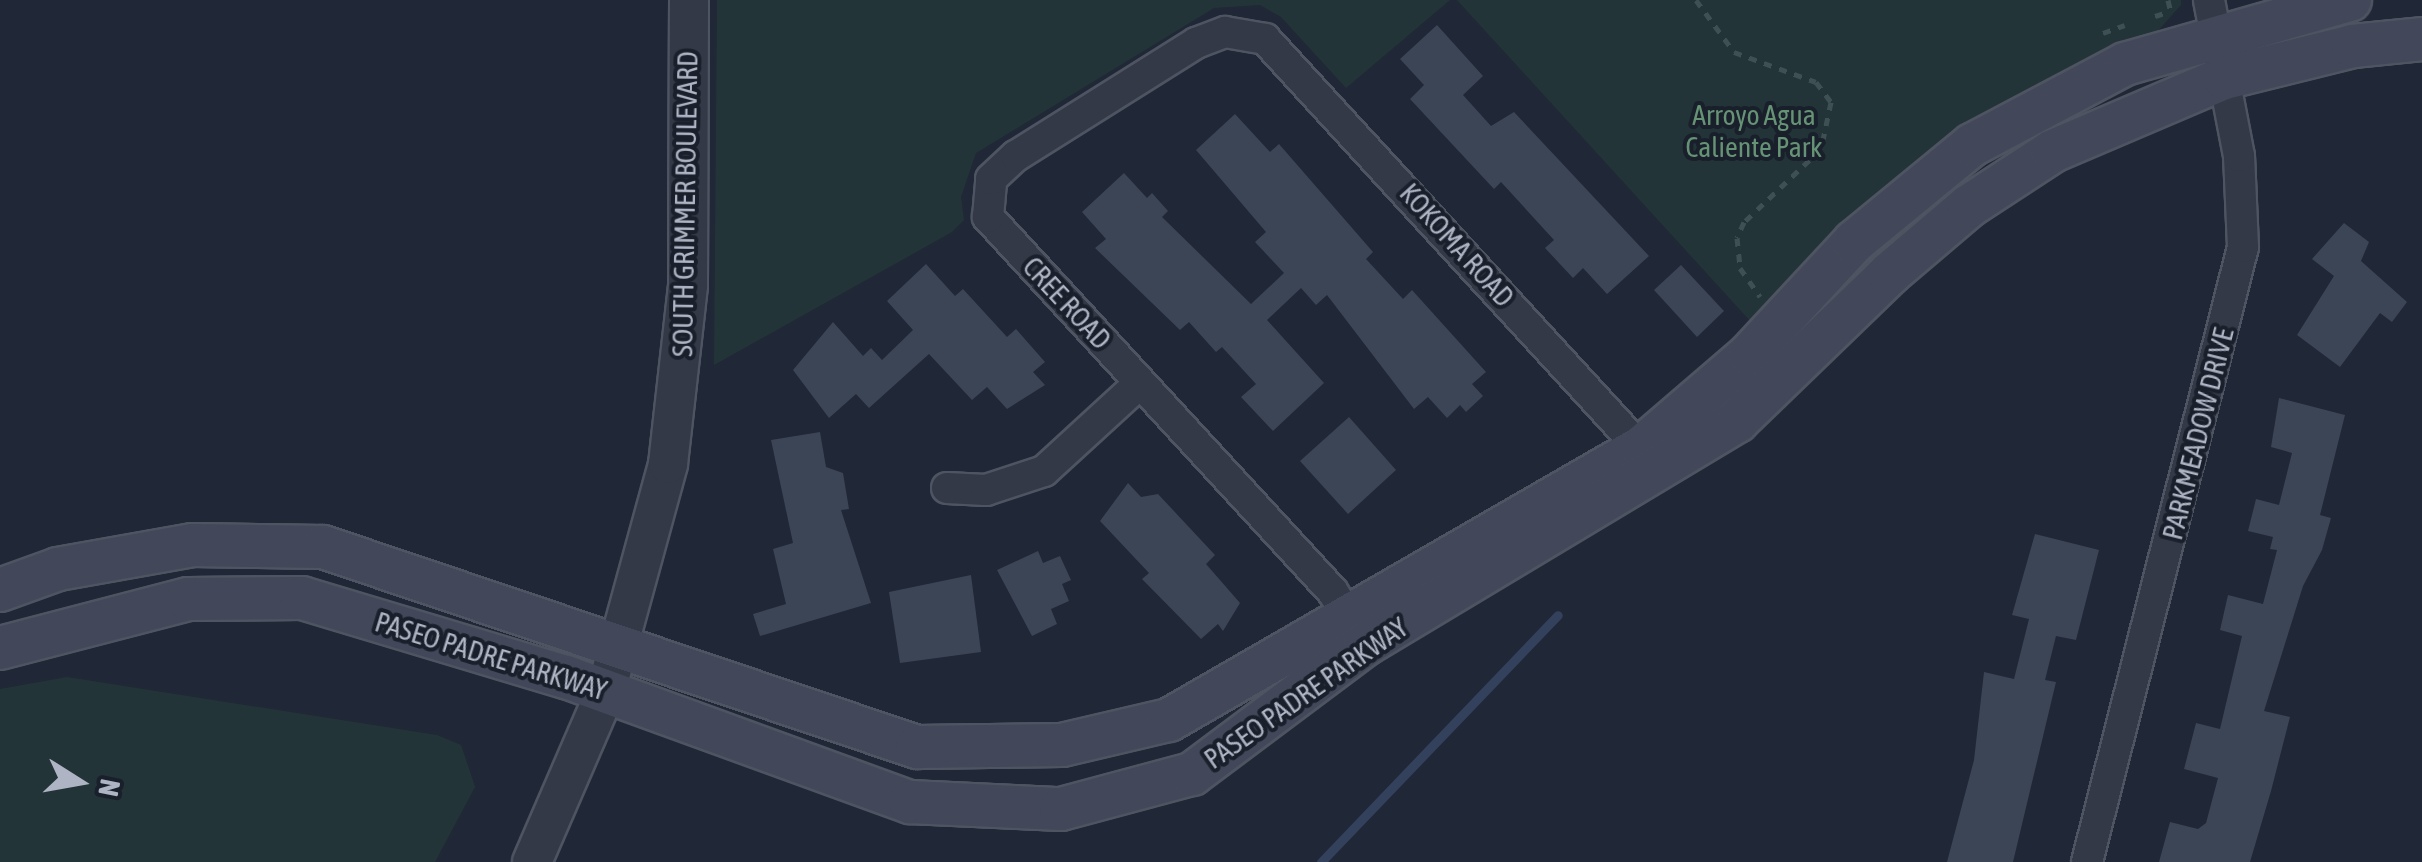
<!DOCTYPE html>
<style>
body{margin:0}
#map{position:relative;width:2422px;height:862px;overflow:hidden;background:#202736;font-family:"Asap Condensed",sans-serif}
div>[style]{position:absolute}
.green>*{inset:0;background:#233438}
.stream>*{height:9px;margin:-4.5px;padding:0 4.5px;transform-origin:4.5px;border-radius:4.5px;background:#34415d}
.building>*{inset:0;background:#3c4556}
.path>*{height:5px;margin-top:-2.5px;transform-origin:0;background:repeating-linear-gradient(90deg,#3f5054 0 8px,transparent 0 16px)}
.roads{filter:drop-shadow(2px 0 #4e5461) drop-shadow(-2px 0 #4e5461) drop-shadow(0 2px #4e5461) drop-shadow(0 -2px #4e5461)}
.minor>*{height:30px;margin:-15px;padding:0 15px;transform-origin:15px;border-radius:15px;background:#333946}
.tertiary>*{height:38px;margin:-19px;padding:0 19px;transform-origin:19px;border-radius:19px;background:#333946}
.secondary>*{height:42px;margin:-21px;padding:0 21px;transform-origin:21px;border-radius:21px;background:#424859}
span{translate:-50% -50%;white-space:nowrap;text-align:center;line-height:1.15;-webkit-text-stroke:8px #191f2b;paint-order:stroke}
.park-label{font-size:28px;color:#669375}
.street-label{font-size:28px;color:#aeb4c3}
.north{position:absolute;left:30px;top:732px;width:100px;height:100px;-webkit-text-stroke:8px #191f2b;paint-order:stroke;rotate:101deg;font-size:28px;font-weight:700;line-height:40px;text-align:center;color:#aeb4c3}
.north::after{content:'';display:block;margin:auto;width:35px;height:45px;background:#aeb4c3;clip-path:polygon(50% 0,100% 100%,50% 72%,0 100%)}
</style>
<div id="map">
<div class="green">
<div style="clip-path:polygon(717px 0,1450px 0,1346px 88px,1281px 17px,1260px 5px,1214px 8px,976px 153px,961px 197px,964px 220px,952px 232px,714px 365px)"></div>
<div style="clip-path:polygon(1457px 0,2181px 0,2181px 5px,2155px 34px,2030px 89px,1945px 146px,1753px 324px)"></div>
<div style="clip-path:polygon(67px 677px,437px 735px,461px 745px,475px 787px,435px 862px,0 862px,0 689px)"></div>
</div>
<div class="stream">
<div style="left:1321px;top:862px;width:342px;rotate:-46.2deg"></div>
</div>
<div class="building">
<div style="clip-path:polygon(1437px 25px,1483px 76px,1463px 95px,1491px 126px,1514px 112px,1649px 256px,1607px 294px,1583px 268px,1573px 278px,1545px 248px,1554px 240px,1501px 182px,1494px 189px,1410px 99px,1424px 85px,1400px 59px)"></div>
<div style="clip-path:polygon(1235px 114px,1270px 152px,1279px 144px,1373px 252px,1366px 259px,1403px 299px,1412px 290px,1486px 372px,1472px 384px,1483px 396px,1466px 412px,1460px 405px,1447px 418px,1428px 397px,1414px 409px,1327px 295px,1316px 305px,1301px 288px,1267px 320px,1324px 383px,1273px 431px,1241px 397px,1256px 384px,1222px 347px,1216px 352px,1189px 322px,1180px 330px,1095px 248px,1106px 239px,1082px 212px,1124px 173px,1147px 198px,1152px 193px,1168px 211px,1162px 217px,1251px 304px,1284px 273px,1255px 242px,1266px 232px,1196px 150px)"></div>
<div style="clip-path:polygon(2344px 223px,2369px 242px,2361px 261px,2407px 302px,2392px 322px,2380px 313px,2340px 367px,2297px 335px,2334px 276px,2312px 259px)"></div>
<div style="clip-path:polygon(926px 264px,955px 296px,963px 289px,1007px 337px,1016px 329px,1045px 362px,1033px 372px,1045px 385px,1007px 409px,987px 387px,972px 400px,929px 354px,869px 408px,856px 394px,829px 418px,793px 370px,833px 322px,863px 356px,871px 348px,882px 360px,913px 330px,887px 301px)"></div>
<div style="clip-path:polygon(1681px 265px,1724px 311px,1697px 337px,1654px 290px)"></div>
<div style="clip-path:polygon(2279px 398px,2345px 415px,2320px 515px,2331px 518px,2322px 550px,2303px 586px,2264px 711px,2290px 717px,2271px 791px,2250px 862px,2159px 862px,2170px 822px,2198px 829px,2206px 823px,2218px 778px,2184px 769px,2196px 723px,2220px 729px,2242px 636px,2220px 630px,2228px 595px,2263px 604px,2277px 550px,2270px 549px,2273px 537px,2248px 531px,2256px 499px,2279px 505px,2292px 453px,2271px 447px)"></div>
<div style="clip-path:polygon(1349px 417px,1396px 470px,1348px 514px,1300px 461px)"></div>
<div style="clip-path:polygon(820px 432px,826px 467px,843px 473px,849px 509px,841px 510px,871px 603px,760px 636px,753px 614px,786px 604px,773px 549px,793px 543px,771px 440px)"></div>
<div style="clip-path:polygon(1128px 483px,1141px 497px,1158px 494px,1215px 555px,1206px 564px,1240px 603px,1223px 631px,1218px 624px,1201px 639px,1142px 579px,1149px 573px,1100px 521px)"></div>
<div style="clip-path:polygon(2035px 534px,2099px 550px,2076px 640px,2056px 636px,2045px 680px,2056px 682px,2013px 862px,1947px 862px,1974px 760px,1984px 672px,2014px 679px,2029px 619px,2012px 615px)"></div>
<div style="clip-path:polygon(1038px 551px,1043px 563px,1060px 556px,1071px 580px,1062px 584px,1069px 601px,1051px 609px,1057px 624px,1032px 636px,997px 570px)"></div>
<div style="clip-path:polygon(971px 575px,981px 652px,900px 663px,889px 592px)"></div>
</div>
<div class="path">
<div style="left:1696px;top:0;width:64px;rotate:53.8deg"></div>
<div style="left:1734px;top:52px;width:87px;rotate:20.1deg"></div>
<div style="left:1816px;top:82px;width:25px;rotate:53deg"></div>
<div style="left:1831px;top:102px;width:48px;rotate:102deg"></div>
<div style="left:1821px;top:149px;width:106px;rotate:136.5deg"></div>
<div style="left:1744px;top:222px;width:17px;rotate:114deg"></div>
<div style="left:1737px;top:238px;width:30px;rotate:84deg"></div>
<div style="left:1740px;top:268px;width:35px;rotate:55deg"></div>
<div style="left:2168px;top:0;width:13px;rotate:77deg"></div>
<div style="left:2155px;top:16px;width:14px;rotate:-17deg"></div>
<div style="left:2103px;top:33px;width:23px;rotate:-20deg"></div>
</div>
<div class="roads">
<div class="minor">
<div style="left:947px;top:488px;width:39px;rotate:3deg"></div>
<div style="left:986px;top:490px;width:61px;rotate:-18.1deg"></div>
<div style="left:1044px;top:471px;width:130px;rotate:-42.5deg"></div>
<div style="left:1359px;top:634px;width:49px;rotate:-121.8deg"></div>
<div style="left:1333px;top:592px;width:510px;rotate:-132.61deg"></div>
<div style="left:988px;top:217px;width:38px;rotate:-85deg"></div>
<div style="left:991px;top:179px;width:34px;rotate:-43deg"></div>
<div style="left:1016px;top:156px;width:213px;rotate:-32.1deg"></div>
<div style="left:1196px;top:43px;width:31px;rotate:-21deg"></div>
<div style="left:1225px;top:32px;width:41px;rotate:9.9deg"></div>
<div style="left:1265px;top:39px;width:571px;rotate:47.48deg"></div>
<div style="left:2087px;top:862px;width:634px;rotate:-75.77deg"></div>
<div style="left:2243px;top:247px;width:91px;rotate:-92.5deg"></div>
<div style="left:2239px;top:156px;width:159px;rotate:-100.9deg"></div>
</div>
<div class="tertiary">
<div style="left:532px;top:862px;width:186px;rotate:-66.6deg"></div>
<div style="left:606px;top:691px;width:235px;rotate:-74.7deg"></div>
<div style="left:668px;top:464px;width:180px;rotate:-83.6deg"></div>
<div style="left:688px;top:285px;width:285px;rotate:-89.8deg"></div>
</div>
<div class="secondary">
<div style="left:0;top:590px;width:62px;rotate:-19.9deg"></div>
<div style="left:58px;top:569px;width:137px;rotate:-10.1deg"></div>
<div style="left:193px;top:545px;width:130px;rotate:0.9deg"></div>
<div style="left:323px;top:547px;width:627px;rotate:18.61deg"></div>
<div style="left:917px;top:747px;width:145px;rotate:-0.8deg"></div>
<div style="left:1062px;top:745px;width:110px;rotate:-13.2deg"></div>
<div style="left:1169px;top:720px;width:546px;rotate:-29.99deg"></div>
<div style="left:1642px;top:447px;width:143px;rotate:-40.7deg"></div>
<div style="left:1750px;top:354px;width:153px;rotate:-47.1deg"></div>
<div style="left:1854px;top:242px;width:153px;rotate:-39.4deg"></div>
<div style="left:1972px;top:145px;width:173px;rotate:-27.9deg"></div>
<div style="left:2125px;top:64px;width:234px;rotate:-15.9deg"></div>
<div style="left:0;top:648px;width:194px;rotate:-14.6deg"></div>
<div style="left:188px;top:599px;width:114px;rotate:-0.5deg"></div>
<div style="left:302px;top:598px;width:276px;rotate:16.7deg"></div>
<div style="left:566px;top:677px;width:366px;rotate:20deg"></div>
<div style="left:910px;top:802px;width:151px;rotate:2.7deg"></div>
<div style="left:1061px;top:809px;width:136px;rotate:-15deg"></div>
<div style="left:1192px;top:774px;width:217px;rotate:-36.8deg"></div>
<div style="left:1366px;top:644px;width:433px;rotate:-31deg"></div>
<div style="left:1737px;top:421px;width:211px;rotate:-44deg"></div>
<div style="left:1889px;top:274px;width:105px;rotate:-40.4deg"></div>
<div style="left:1969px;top:206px;width:100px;rotate:-33.2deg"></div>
<div style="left:2053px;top:151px;width:186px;rotate:-23.1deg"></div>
<div style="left:2224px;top:78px;width:133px;rotate:-13.9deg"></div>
<div style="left:2353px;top:46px;width:69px;rotate:-5.8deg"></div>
</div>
</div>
<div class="park-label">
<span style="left:1754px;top:131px">Arroyo Agua<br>Caliente Park</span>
</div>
<div class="street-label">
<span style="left:685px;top:204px;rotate:-89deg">SOUTH GRIMMER BOULEVARD</span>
<span style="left:1457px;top:245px;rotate:48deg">KOKOMA ROAD</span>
<span style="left:1067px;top:303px;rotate:47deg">CREE ROAD</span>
<span style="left:2198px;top:434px;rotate:-76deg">PARKMEADOW DRIVE</span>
<span style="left:491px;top:656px;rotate:17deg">PASEO PADRE PARKWAY</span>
<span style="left:1306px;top:693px;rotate:-35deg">PASEO PADRE PARKWAY</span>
</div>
<div class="north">N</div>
</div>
